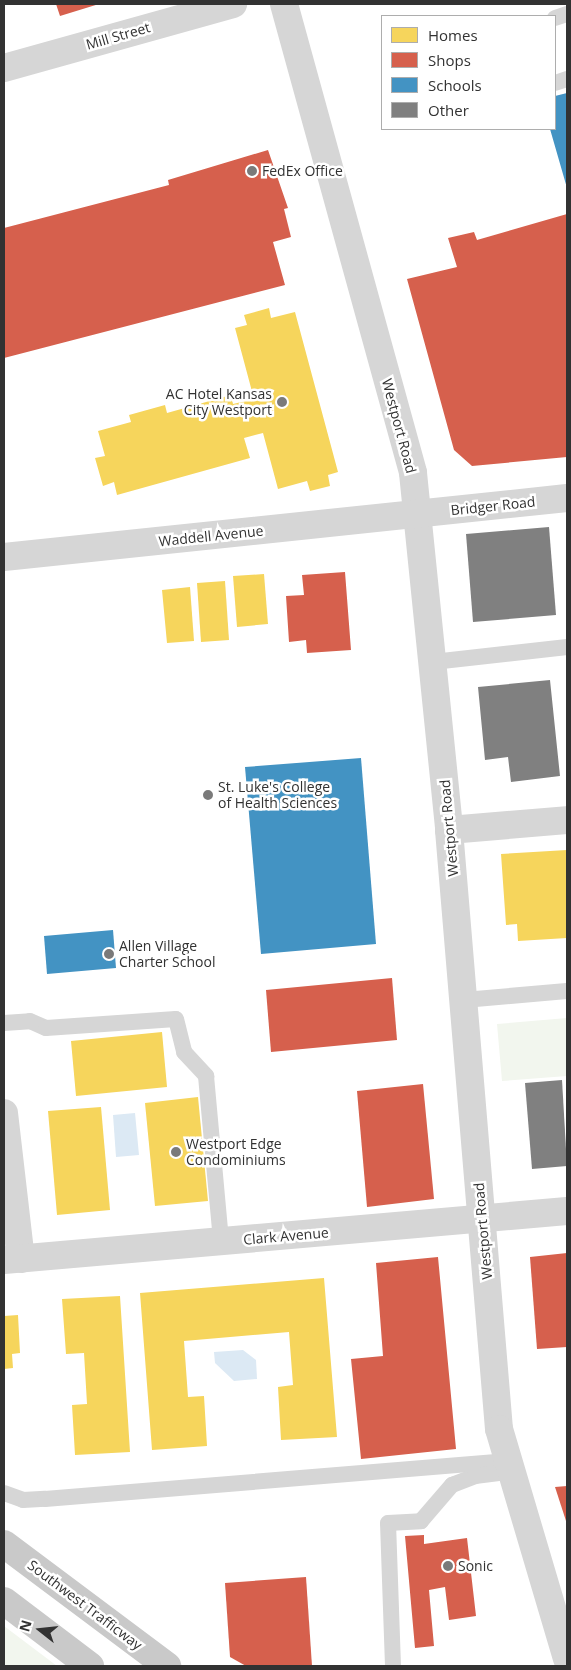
<!DOCTYPE html>
<style>
body{margin:0}
#map{position:relative;width:571px;height:1670px;overflow:hidden;background:#fff;font-family:"Open Sans",sans-serif}
div>[style]{position:absolute}
.green>*{inset:0;background:#f2f6ee}
.water>*{inset:0;background:#dce9f4}
.homes>*{inset:0;background:#f6d55c}
.shops>*{inset:0;background:#d6604d}
.schools>*{inset:0;background:#4393c3}
.building>*{inset:0;background:#808080}
.lane>*{height:16px;margin:-8px;padding:0 8px;transform-origin:8px;border-radius:8px;background:#d6d6d6}
.street>*{height:28px;margin:-14px;padding:0 14px;transform-origin:14px;border-radius:14px;background:#d6d6d6}
.primary>*{height:28px;margin:-14px;padding:0 14px;transform-origin:14px;border-radius:14px;background:#c9c9c9}
.dots>*{width:14px;height:14px;translate:-50% -50%;box-sizing:border-box;border:2px solid #fff;border-radius:50%}
span{translate:-50% -50%;white-space:nowrap;text-align:center;line-height:1.15;-webkit-text-stroke:5px #fff;paint-order:stroke}
.street-label{font-size:14px;color:#323232}
.poi-label{font-size:14px;color:#323232}
.left{translate:0 -50%;text-align:left}
.right{translate:-100% -50%;text-align:right}
.frame{position:absolute;inset:0;border:5px solid #323232;pointer-events:none}
.legend{position:absolute;left:381px;top:15px;width:175px;height:115px;box-sizing:border-box;background:#fff;border:1px solid #adadad;margin:0;padding:6px 9px;list-style:none;font-size:15px;color:#323232}
.legend li{display:flex;align-items:center;gap:10px;height:25px}
.legend b{width:25px;border:1px solid #adadad}
.north{position:absolute;left:15px;top:1605px;width:50px;height:50px;-webkit-text-stroke:4px #fff;paint-order:stroke;rotate:286deg;font-size:14px;font-weight:700;line-height:20px;text-align:center;color:#323232}
.north::after{content:'';display:block;margin:auto;width:18px;height:22px;background:#323232;clip-path:polygon(50% 0,100% 100%,50% 72%,0 100%)}
</style>
<div id="map">
<div class="green">
<div style="clip-path:polygon(567px 1018px,567px 1076px,502px 1081px,497px 1024px)"></div>
<div style="clip-path:polygon(4px 1626px,57px 1666px,4px 1666px)"></div>
</div>
<div class="water">
<div style="clip-path:polygon(135px 1113px,139px 1155px,116px 1157px,113px 1115px)"></div>
<div style="clip-path:polygon(243px 1350px,256px 1360px,257px 1379px,234px 1381px,215px 1363px,214px 1352px)"></div>
</div>
<div class="homes">
<div style="clip-path:polygon(269px 308px,271px 318px,295px 312px,338px 472px,328px 475px,330px 486px,310px 491px,307px 481px,278px 489px,263px 433px,244px 438px,250px 458px,117px 495px,114px 482px,103px 486px,95px 458px,105px 456px,98px 431px,131px 422px,129px 415px,165px 405px,167px 413px,231px 395px,233px 404px,254px 399px,235px 328px,247px 325px,244px 315px)"></div>
<div style="clip-path:polygon(264px 574px,268px 624px,237px 627px,233px 576px)"></div>
<div style="clip-path:polygon(225px 581px,229px 640px,201px 642px,197px 583px)"></div>
<div style="clip-path:polygon(190px 587px,194px 641px,167px 643px,162px 590px)"></div>
<div style="clip-path:polygon(567px 850px,567px 938px,518px 941px,517px 924px,506px 925px,501px 854px)"></div>
<div style="clip-path:polygon(162px 1032px,167px 1087px,76px 1096px,71px 1041px)"></div>
<div style="clip-path:polygon(198px 1097px,208px 1201px,155px 1206px,145px 1103px)"></div>
<div style="clip-path:polygon(101px 1107px,110px 1210px,57px 1215px,48px 1111px)"></div>
<div style="clip-path:polygon(324px 1278px,337px 1437px,281px 1440px,278px 1387px,293px 1385px,289px 1332px,184px 1341px,188px 1397px,204px 1396px,207px 1446px,152px 1450px,140px 1293px)"></div>
<div style="clip-path:polygon(120px 1296px,130px 1452px,75px 1455px,72px 1405px,87px 1404px,84px 1353px,66px 1354px,62px 1299px)"></div>
<div style="clip-path:polygon(18px 1315px,20px 1353px,12px 1354px,13px 1368px,4px 1369px,4px 1316px)"></div>
</div>
<div class="shops">
<div style="clip-path:polygon(56px 4px,99px 4px,60px 16px)"></div>
<div style="clip-path:polygon(268px 150px,288px 208px,284px 209px,291px 237px,273px 242px,285px 285px,4px 358px,4px 228px,169px 185px,168px 180px)"></div>
<div style="clip-path:polygon(567px 214px,567px 457px,472px 466px,454px 450px,407px 279px,457px 267px,448px 238px,474px 232px,477px 240px)"></div>
<div style="clip-path:polygon(345px 572px,351px 650px,307px 653px,306px 640px,289px 642px,286px 596px,304px 595px,302px 575px)"></div>
<div style="clip-path:polygon(392px 978px,397px 1040px,271px 1052px,266px 990px)"></div>
<div style="clip-path:polygon(423px 1084px,434px 1199px,367px 1207px,357px 1091px)"></div>
<div style="clip-path:polygon(567px 1253px,567px 1347px,537px 1349px,530px 1257px)"></div>
<div style="clip-path:polygon(438px 1257px,456px 1449px,361px 1459px,351px 1359px,383px 1356px,376px 1263px)"></div>
<div style="clip-path:polygon(567px 1486px,567px 1524px,555px 1487px)"></div>
<div style="clip-path:polygon(424px 1535px,424px 1544px,467px 1538px,476px 1616px,449px 1620px,445px 1587px,429px 1590px,434px 1646px,415px 1648px,405px 1536px)"></div>
<div style="clip-path:polygon(306px 1577px,312px 1666px,246px 1666px,230px 1657px,225px 1583px)"></div>
</div>
<div class="schools">
<div style="clip-path:polygon(567px 93px,567px 188px,550px 129px,555px 129px,555px 96px)"></div>
<div style="clip-path:polygon(361px 758px,376px 944px,261px 954px,245px 767px)"></div>
<div style="clip-path:polygon(113px 930px,116px 968px,47px 974px,44px 936px)"></div>
</div>
<div class="building">
<div style="clip-path:polygon(549px 527px,556px 615px,473px 622px,466px 534px)"></div>
<div style="clip-path:polygon(550px 680px,560px 776px,511px 782px,508px 757px,485px 760px,478px 687px)"></div>
<div style="clip-path:polygon(562px 1080px,567px 1166px,532px 1169px,525px 1083px)"></div>
</div>
<div class="lane">
<div style="left:555px;top:18px;width:13px;rotate:-18deg"></div>
<div style="left:555px;top:83px;width:13px;rotate:-18deg"></div>
<div style="left:433px;top:662px;width:135px;rotate:-6.4deg"></div>
<div style="left:464px;top:1000px;width:103px;rotate:-5deg"></div>
<div style="left:4px;top:1023px;width:26px;rotate:-4deg"></div>
<div style="left:30px;top:1021px;width:17px;rotate:24deg"></div>
<div style="left:46px;top:1028px;width:130px;rotate:-4deg"></div>
<div style="left:176px;top:1019px;width:34px;rotate:76deg"></div>
<div style="left:184px;top:1052px;width:33px;rotate:47deg"></div>
<div style="left:206px;top:1076px;width:166px;rotate:84.8deg"></div>
<div style="left:4px;top:1493px;width:20px;rotate:20deg"></div>
<div style="left:23px;top:1500px;width:22px;rotate:-3deg"></div>
<div style="left:45px;top:1499px;width:465px;rotate:-4.7deg"></div>
<div style="left:393px;top:1666px;width:143px;rotate:-92deg"></div>
<div style="left:388px;top:1523px;width:33px;rotate:-3deg"></div>
<div style="left:421px;top:1521px;width:48px;rotate:-49.3deg"></div>
<div style="left:452px;top:1485px;width:25px;rotate:-21deg"></div>
<div style="left:475px;top:1476px;width:32px;rotate:-7deg"></div>
</div>
<div class="street">
<div style="left:284px;top:4px;width:486px;rotate:74.6deg"></div>
<div style="left:413px;top:473px;width:359px;rotate:84.2deg"></div>
<div style="left:449px;top:830px;width:601px;rotate:85.23deg"></div>
<div style="left:499px;top:1429px;width:239px;rotate:73.5deg"></div>
<div style="left:4px;top:68px;width:238px;rotate:-15.6deg"></div>
<div style="left:4px;top:557px;width:566px;rotate:-5.98deg"></div>
<div style="left:449px;top:830px;width:118px;rotate:-4.8deg"></div>
<div style="left:4px;top:1113px;width:147px;rotate:83.4deg"></div>
<div style="left:4px;top:1260px;width:565px;rotate:-4.97deg"></div>
</div>
<div class="primary">
<div style="left:4px;top:1544px;width:204px;rotate:36.8deg"></div>
<div style="left:4px;top:1601px;width:108px;rotate:37.1deg"></div>
</div>
<div class="dots">
<div style="left:252px;top:171px;background:#7a7a7a"></div>
<div style="left:282px;top:402px;background:#7a7a7a"></div>
<div style="left:208px;top:795px;background:#7a7a7a"></div>
<div style="left:109px;top:954px;background:#7a7a7a"></div>
<div style="left:176px;top:1152px;background:#7a7a7a"></div>
<div style="left:448px;top:1566px;background:#7a7a7a"></div>
</div>
<div class="street-label">
<span style="left:118px;top:36px;rotate:-16deg">Mill Street</span>
<span style="left:399px;top:426px;rotate:75deg">Westport Road</span>
<span style="left:493px;top:506px;rotate:-6deg">Bridger Road</span>
<span style="left:211px;top:536px;rotate:-6deg">Waddell Avenue</span>
<span style="left:449px;top:828px;rotate:-95deg">Westport Road</span>
<span style="left:483px;top:1231px;rotate:-95deg">Westport Road</span>
<span style="left:286px;top:1236px;rotate:-5deg">Clark Avenue</span>
<span style="left:85px;top:1605px;rotate:37deg">Southwest Trafficway</span>
</div>
<div class="poi-label">
<span class="left" style="left:262px;top:171px">FedEx Office</span>
<span class="right" style="left:272px;top:402px">AC Hotel Kansas<br>City Westport</span>
<span class="left" style="left:218px;top:795px">St. Luke's College<br>of Health Sciences</span>
<span class="left" style="left:119px;top:954px">Allen Village<br>Charter School</span>
<span class="left" style="left:186px;top:1152px">Westport Edge<br>Condominiums</span>
<span class="left" style="left:458px;top:1566px">Sonic</span>
</div>
<div class="frame"></div>
<ul class="legend">
<li><b style="height:14px;background:#f6d55c"></b>Homes</li>
<li><b style="height:14px;background:#d6604d"></b>Shops</li>
<li><b style="height:14px;background:#4393c3"></b>Schools</li>
<li><b style="height:14px;background:#808080"></b>Other</li>
</ul>
<div class="north">N</div>
</div>
